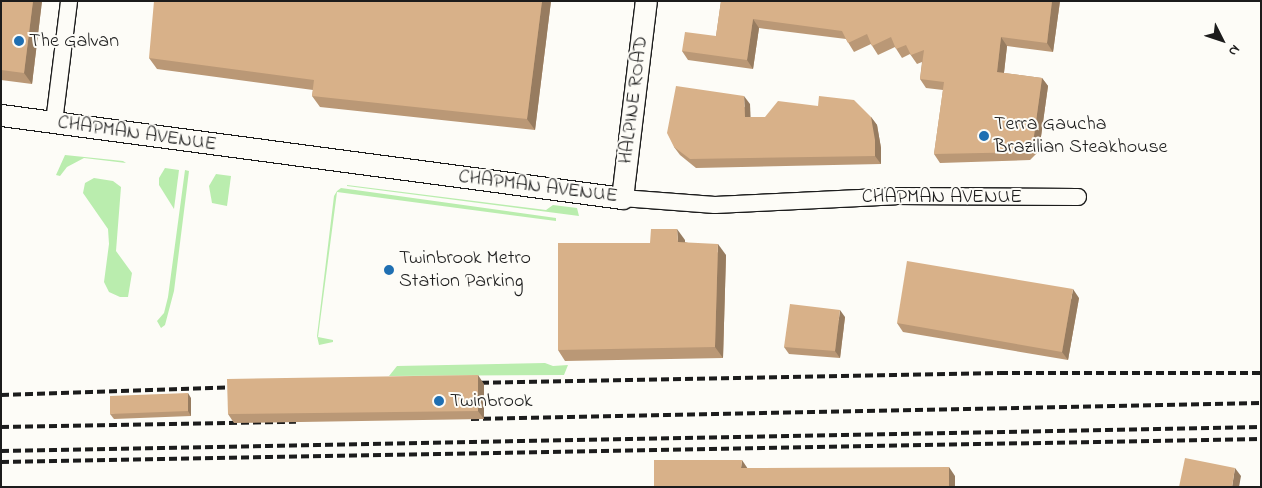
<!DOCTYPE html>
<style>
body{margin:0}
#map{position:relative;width:1262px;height:488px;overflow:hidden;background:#fdfcf7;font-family:"Indie Flower",sans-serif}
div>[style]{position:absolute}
.green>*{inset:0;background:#baedae}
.roads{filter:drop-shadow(1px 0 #1c1c1c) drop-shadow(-1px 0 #1c1c1c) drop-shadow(0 1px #1c1c1c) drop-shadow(0 -1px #1c1c1c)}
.minor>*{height:16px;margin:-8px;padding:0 8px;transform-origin:8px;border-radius:8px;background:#fdfcf7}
.tertiary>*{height:21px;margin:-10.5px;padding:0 10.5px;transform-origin:10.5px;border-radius:10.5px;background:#fdfcf7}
.rail>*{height:4px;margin-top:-2px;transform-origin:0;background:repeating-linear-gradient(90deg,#1c1c1c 0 8px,transparent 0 12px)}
.wall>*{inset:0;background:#ba9876}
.shaded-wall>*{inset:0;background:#977c60}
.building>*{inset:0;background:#d8b189}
.dots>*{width:14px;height:14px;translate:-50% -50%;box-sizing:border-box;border:2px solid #fdfcf7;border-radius:50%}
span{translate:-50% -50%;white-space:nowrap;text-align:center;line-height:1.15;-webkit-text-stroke:4px #fdfcf7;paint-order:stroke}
.poi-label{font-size:20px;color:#1c1c1c}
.left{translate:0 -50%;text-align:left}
.street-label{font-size:20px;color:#1c1c1c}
.frame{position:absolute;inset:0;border:2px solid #1c1c1c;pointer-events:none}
.north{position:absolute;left:1197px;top:15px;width:50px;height:50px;-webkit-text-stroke:4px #fdfcf7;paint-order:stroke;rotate:131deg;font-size:14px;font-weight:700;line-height:20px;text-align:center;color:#1c1c1c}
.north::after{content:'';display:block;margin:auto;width:18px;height:22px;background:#1c1c1c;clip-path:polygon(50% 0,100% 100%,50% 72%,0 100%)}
</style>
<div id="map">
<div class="green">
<div style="clip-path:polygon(65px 155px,123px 161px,126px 163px,84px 158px,67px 167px,60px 176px,56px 175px)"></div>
<div style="clip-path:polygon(165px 168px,179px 170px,174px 209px,159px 185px,159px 178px)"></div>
<div style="clip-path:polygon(185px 170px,189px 171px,174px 291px,165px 325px,161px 328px,157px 321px,164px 313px,168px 297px)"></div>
<div style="clip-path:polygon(216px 174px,231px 176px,227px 206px,212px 203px,209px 186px)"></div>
<div style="clip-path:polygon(94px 178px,113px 181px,121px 187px,116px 251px,132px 273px,128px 297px,120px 297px,109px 292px,104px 282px,109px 244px,108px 229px,83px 193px,85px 183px)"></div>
<div style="clip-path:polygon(347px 185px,546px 210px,553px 205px,577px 208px,579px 216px,347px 186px)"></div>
<div style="clip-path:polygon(341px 188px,556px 218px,556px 221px,337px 192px,318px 337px,333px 340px,333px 342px,319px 345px,317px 336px,334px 196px,337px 191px)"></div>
<div style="clip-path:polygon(545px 363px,553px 366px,568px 365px,564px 375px,389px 376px,397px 366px)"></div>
</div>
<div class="roads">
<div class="minor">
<div style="left:54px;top:122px;width:122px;rotate:-82.9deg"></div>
<div style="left:622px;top:198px;width:93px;rotate:4.3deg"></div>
<div style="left:715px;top:205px;width:181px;rotate:-2.8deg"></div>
<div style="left:896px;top:196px;width:182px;rotate:0.3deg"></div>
</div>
<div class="tertiary">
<div style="left:1px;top:115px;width:627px;rotate:7.61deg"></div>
<div style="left:622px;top:198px;width:198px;rotate:-83.1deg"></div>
</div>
</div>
<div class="rail">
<div style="left:469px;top:383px;width:531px;rotate:-1.08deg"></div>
<div style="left:1000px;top:373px;width:261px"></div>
<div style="left:1px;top:395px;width:240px;rotate:-1.9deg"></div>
<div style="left:471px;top:419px;width:790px;rotate:-1.16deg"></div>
<div style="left:1px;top:427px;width:295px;rotate:-1deg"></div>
<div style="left:1px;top:451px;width:1260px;rotate:-1.09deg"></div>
<div style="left:1px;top:462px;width:1260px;rotate:-1.05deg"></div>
</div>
<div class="wall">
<div style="clip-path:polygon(1px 1px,42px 1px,32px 84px,1px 80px)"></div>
<div style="clip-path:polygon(551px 1px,535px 130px,320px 107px,312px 96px,313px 90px,157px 69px,149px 58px)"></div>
<div style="clip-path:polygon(721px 1px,1060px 1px,1053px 52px,1007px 46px,1004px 73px,1042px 78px,1048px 86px,1039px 151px,1030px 160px,940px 163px,934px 154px,943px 90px,926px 88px,920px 79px,922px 62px,917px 64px,910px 54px,902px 58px,895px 47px,878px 55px,871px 44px,854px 52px,846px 39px,759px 28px,753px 69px,688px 60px,682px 51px,716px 36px)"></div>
<div style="clip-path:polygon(750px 104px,750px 117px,871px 117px,877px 125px,881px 148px,881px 164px,696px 168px,680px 155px,674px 147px)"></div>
<div style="clip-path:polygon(685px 240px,685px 242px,726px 255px,723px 358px,565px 361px,558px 350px,650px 243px)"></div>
<div style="clip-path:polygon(1079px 298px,1068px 360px,903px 332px,897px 323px)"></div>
<div style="clip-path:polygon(845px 317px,840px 358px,789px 354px,784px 347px)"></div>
<div style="clip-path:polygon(484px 384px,484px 419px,234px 423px,228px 414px)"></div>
<div style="clip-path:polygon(191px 398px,191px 416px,114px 419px,110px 414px)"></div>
</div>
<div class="shaded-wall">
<div style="clip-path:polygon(33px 1px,42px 1px,32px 84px,24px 73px)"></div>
<div style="clip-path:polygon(542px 1px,551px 1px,535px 130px,527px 119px)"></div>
<div style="clip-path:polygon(1052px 1px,1060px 1px,1053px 52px,1047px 43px)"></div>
<div style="clip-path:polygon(753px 19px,759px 28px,753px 69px,747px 60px)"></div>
<div style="clip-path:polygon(1001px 37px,1007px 46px,1003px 81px,997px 72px)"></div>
<div style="clip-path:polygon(1042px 78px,1048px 86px,1039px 151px,1033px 143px)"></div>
<div style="clip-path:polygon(744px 96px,750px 104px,751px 126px,745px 117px)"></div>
<div style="clip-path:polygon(871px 117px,877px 125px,881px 148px,881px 164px,875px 156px)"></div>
<div style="clip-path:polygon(677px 229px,685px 240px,685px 253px,678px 242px)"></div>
<div style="clip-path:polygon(718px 244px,726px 255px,723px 358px,715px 347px)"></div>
<div style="clip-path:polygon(1073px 289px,1079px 298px,1068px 360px,1062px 352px)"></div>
<div style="clip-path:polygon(840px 310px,845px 317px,840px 358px,835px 351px)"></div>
<div style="clip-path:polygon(478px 375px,484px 384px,484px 419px,478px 411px)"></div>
<div style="clip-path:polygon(188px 393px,191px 398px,191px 416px,188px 411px)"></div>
<div style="clip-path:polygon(742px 460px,748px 469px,741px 468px)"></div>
<div style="clip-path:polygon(949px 467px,955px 476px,955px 487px,949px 487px)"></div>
<div style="clip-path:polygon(1235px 468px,1241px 476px,1239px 487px,1232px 487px)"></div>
</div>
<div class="building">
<div style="clip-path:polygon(1px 1px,33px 1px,24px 73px,1px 70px)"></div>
<div style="clip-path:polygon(154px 1px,542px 1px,527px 119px,312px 96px,314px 80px,149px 58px)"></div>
<div style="clip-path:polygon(721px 1px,1052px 1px,1047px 43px,1001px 37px,997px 72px,1042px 78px,1033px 143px,1024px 152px,934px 154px,944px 82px,920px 79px,924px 50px,911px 55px,906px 45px,896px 49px,891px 37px,872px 46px,867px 34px,848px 43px,842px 31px,753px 19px,747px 60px,682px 51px,685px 32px,716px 36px)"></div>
<div style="clip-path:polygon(676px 86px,744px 96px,745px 117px,765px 117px,778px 101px,818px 106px,819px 96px,854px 100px,871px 117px,875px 140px,875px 156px,690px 159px,674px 147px,667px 133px)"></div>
<div style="clip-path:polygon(651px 229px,677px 229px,678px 242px,718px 244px,715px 347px,558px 350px,558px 243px,650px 243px)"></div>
<div style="clip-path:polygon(907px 261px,1073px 289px,1062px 352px,897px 323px)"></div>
<div style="clip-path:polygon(790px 304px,840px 310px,835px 351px,784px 347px)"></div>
<div style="clip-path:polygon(478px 375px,478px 411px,228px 414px,227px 379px)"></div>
<div style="clip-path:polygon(188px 393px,188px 411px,110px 414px,110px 396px)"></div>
<div style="clip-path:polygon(1185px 458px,1235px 468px,1232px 487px,1179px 487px)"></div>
<div style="clip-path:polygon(654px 460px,742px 460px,741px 468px,949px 467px,949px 487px,654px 487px)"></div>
</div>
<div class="dots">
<div style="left:19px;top:41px;background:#1f6fb2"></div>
<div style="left:984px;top:136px;background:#1f6fb2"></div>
<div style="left:389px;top:270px;background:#1f6fb2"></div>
<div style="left:439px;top:401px;background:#1f6fb2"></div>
</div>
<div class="poi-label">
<span class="left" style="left:29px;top:41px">The Galvan</span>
<span class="left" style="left:994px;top:136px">Terra Gaucha<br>Brazilian Steakhouse</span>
<span class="left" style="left:399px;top:270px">Twinbrook Metro<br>Station Parking</span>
<span class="left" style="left:450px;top:401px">Twinbrook</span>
</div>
<div class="street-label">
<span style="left:634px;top:100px;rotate:-83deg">HALPINE ROAD</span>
<span style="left:137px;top:134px;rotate:8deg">CHAPMAN AVENUE</span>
<span style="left:538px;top:187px;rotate:7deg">CHAPMAN AVENUE</span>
<span style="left:942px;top:197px">CHAPMAN AVENUE</span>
</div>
<div class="frame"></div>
<div class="north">N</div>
</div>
